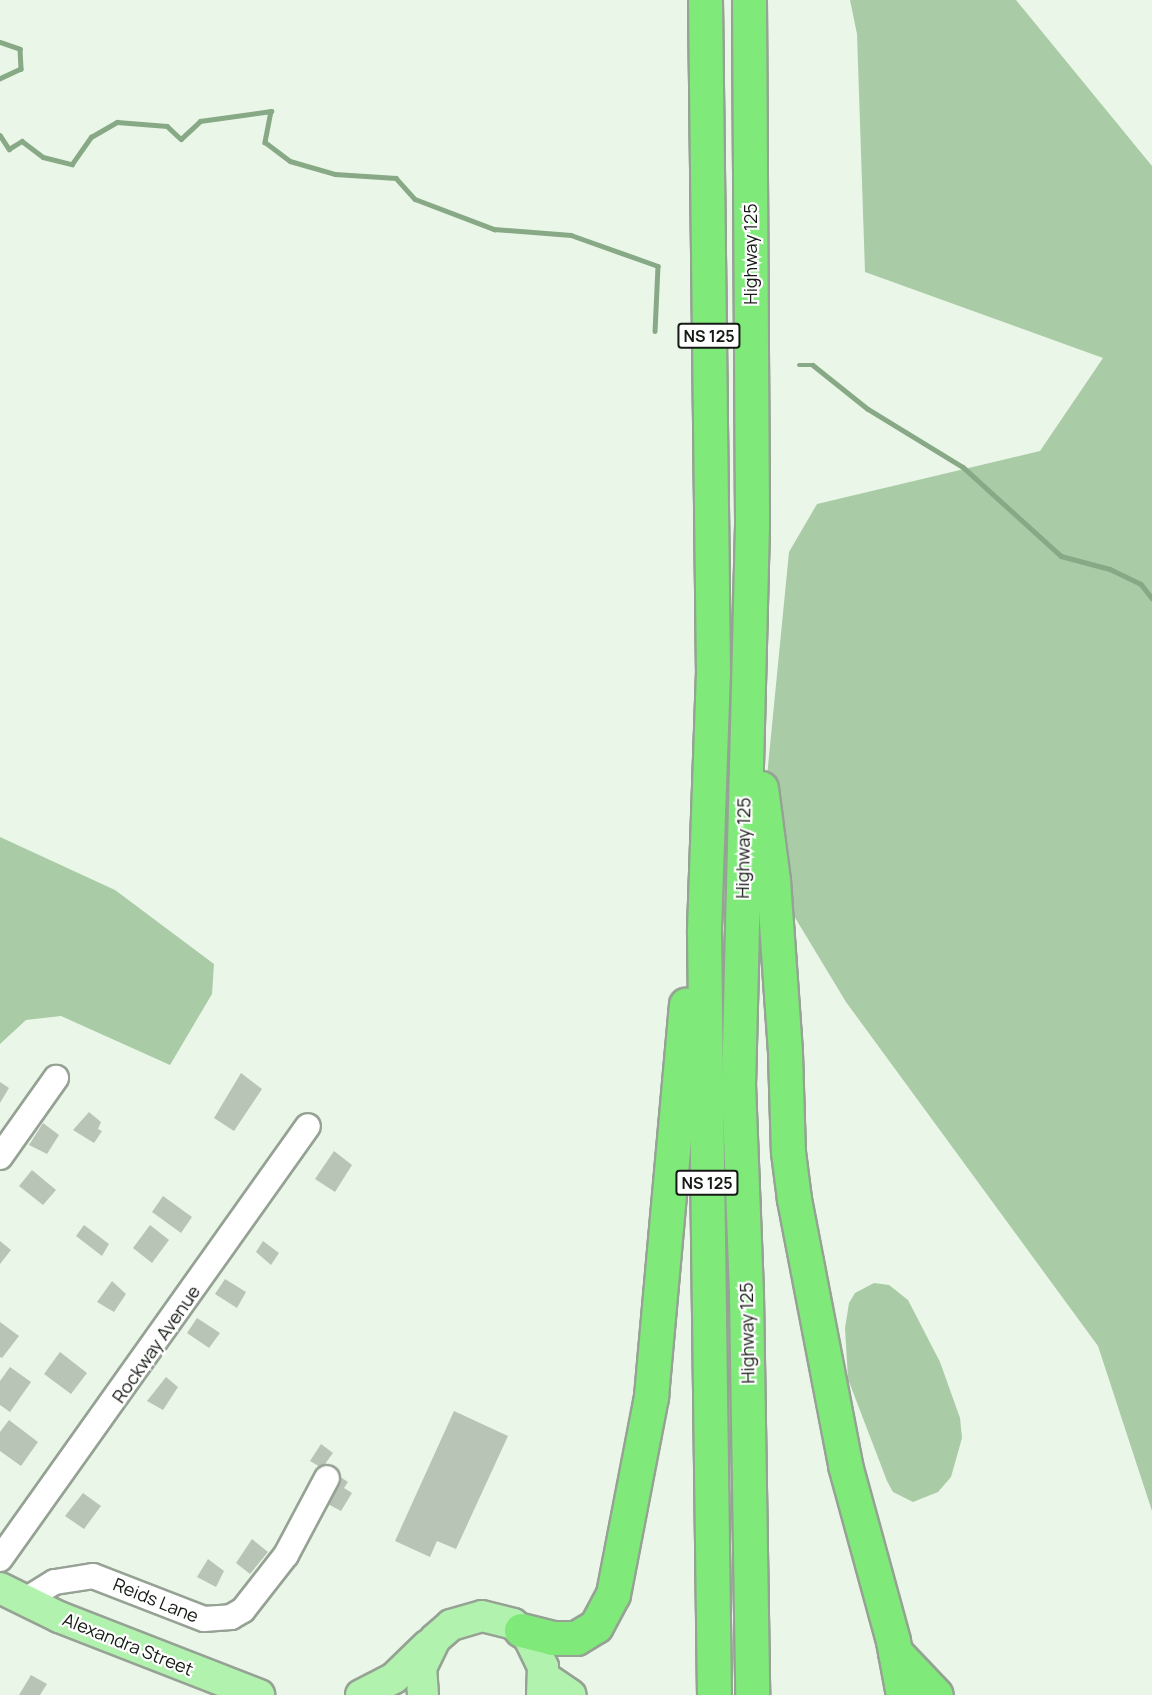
<!DOCTYPE html>
<style>
body{margin:0}
#map{position:relative;width:1152px;height:1695px;overflow:hidden;background:#eaf7e8;font-family:Manrope,sans-serif}
div>[style]{position:absolute}
.forest>*{inset:0;background:#a9cba6}
.stream>*{height:4.5px;margin:-2.25px;padding:0 2.25px;transform-origin:2.25px;border-radius:2.25px;background:#88a986}
.building>*{inset:0;background:#b8c5b6}
.roads{filter:drop-shadow(2px 0 #95a294) drop-shadow(-2px 0 #95a294) drop-shadow(0 2px #95a294) drop-shadow(0 -2px #95a294)}
.minor>*{height:24px;margin:-12px;padding:0 12px;transform-origin:12px;border-radius:12px;background:#fff}
.major>*{height:30px;margin:-15px;padding:0 15px;transform-origin:15px;border-radius:15px;background:#b2f2af}
.highway>*{height:33px;margin:-16.5px;padding:0 16.5px;transform-origin:16.5px;border-radius:16.5px;background:#7fe97a}
span{translate:-50% -50%;white-space:nowrap;text-align:center;line-height:1.15;-webkit-text-stroke:4.5px #fff;paint-order:stroke}
.shield-label span{padding:2px 4px;background:#fff;border:2px solid;border-radius:4px;-webkit-text-stroke-width:0}
.shield-label{font-size:16px;color:#161a15;font-weight:700}
.street-label{font-size:18px;color:#161a15}
</style>
<div id="map">
<div class="forest">
<div style="clip-path:polygon(850px 0,1016px 0,1152px 166px,1152px 1511px,1098px 1346px,846px 1002px,759px 858px,789px 552px,817px 504px,1040px 451px,1103px 358px,865px 272px,857px 34px)"></div>
<div style="clip-path:polygon(0 837px,115px 890px,214px 964px,212px 994px,170px 1065px,61px 1016px,26px 1020px,0 1044px)"></div>
<div style="clip-path:polygon(874px 1283px,889px 1285px,908px 1300px,940px 1362px,960px 1418px,962px 1438px,951px 1477px,938px 1492px,913px 1502px,893px 1492px,887px 1481px,848px 1379px,845px 1328px,849px 1303px,855px 1293px)"></div>
</div>
<div class="stream">
<div style="left:0;top:42px;width:21px;rotate:19deg"></div>
<div style="left:20px;top:49px;width:20px;rotate:87deg"></div>
<div style="left:21px;top:69px;width:23px;rotate:155deg"></div>
<div style="left:0;top:135px;width:17px;rotate:57deg"></div>
<div style="left:9px;top:149px;width:15px;rotate:-32deg"></div>
<div style="left:22px;top:141px;width:26px;rotate:37deg"></div>
<div style="left:43px;top:157px;width:30px;rotate:14deg"></div>
<div style="left:72px;top:164px;width:33px;rotate:-55deg"></div>
<div style="left:91px;top:137px;width:30px;rotate:-30deg"></div>
<div style="left:117px;top:122px;width:50px;rotate:4.6deg"></div>
<div style="left:167px;top:126px;width:19px;rotate:43deg"></div>
<div style="left:181px;top:139px;width:26px;rotate:-43deg"></div>
<div style="left:200px;top:121px;width:72px;rotate:-8deg"></div>
<div style="left:271px;top:111px;width:32px;rotate:101deg"></div>
<div style="left:265px;top:142px;width:31px;rotate:37deg"></div>
<div style="left:290px;top:161px;width:47px;rotate:16.1deg"></div>
<div style="left:335px;top:174px;width:61px;rotate:3.8deg"></div>
<div style="left:396px;top:178px;width:28px;rotate:48deg"></div>
<div style="left:415px;top:199px;width:85px;rotate:20.8deg"></div>
<div style="left:494px;top:229px;width:77px;rotate:4.5deg"></div>
<div style="left:571px;top:235px;width:92px;rotate:19.6deg"></div>
<div style="left:658px;top:266px;width:65px;rotate:92.6deg"></div>
<div style="left:799px;top:365px;width:14px"></div>
<div style="left:813px;top:365px;width:70px;rotate:38.7deg"></div>
<div style="left:868px;top:409px;width:111px;rotate:31.4deg"></div>
<div style="left:963px;top:467px;width:132px;rotate:42.2deg"></div>
<div style="left:1061px;top:556px;width:51px;rotate:14.9deg"></div>
<div style="left:1110px;top:569px;width:34px;rotate:26deg"></div>
<div style="left:1141px;top:584px;width:18px;rotate:52deg"></div>
</div>
<div class="building">
<div style="clip-path:polygon(241px 1073px,262px 1089px,234px 1131px,214px 1118px)"></div>
<div style="clip-path:polygon(0 1082px,9px 1088px,0 1103px)"></div>
<div style="clip-path:polygon(89px 1112px,101px 1122px,98px 1129px,102px 1131px,94px 1143px,73px 1130px)"></div>
<div style="clip-path:polygon(43px 1123px,59px 1135px,47px 1154px,29px 1145px)"></div>
<div style="clip-path:polygon(334px 1151px,352px 1165px,335px 1192px,315px 1179px)"></div>
<div style="clip-path:polygon(32px 1170px,56px 1190px,43px 1205px,19px 1186px)"></div>
<div style="clip-path:polygon(163px 1196px,192px 1217px,181px 1233px,152px 1212px)"></div>
<div style="clip-path:polygon(84px 1225px,109px 1244px,102px 1256px,76px 1236px)"></div>
<div style="clip-path:polygon(150px 1225px,169px 1240px,152px 1263px,133px 1248px)"></div>
<div style="clip-path:polygon(0 1241px,11px 1250px,0 1264px)"></div>
<div style="clip-path:polygon(263px 1241px,279px 1253px,271px 1265px,256px 1252px)"></div>
<div style="clip-path:polygon(225px 1279px,246px 1292px,237px 1308px,215px 1294px)"></div>
<div style="clip-path:polygon(112px 1281px,126px 1294px,114px 1312px,97px 1302px)"></div>
<div style="clip-path:polygon(197px 1318px,220px 1333px,209px 1348px,187px 1333px)"></div>
<div style="clip-path:polygon(0 1322px,19px 1336px,2px 1358px,0 1357px)"></div>
<div style="clip-path:polygon(60px 1352px,87px 1373px,71px 1394px,44px 1374px)"></div>
<div style="clip-path:polygon(10px 1367px,31px 1382px,10px 1412px,0 1405px,0 1381px)"></div>
<div style="clip-path:polygon(166px 1377px,178px 1387px,163px 1410px,147px 1401px)"></div>
<div style="clip-path:polygon(454px 1411px,508px 1436px,456px 1549px,437px 1541px,430px 1557px,395px 1541px)"></div>
<div style="clip-path:polygon(9px 1420px,38px 1442px,21px 1466px,0 1451px,0 1432px)"></div>
<div style="clip-path:polygon(321px 1444px,333px 1453px,322px 1468px,310px 1461px)"></div>
<div style="clip-path:polygon(339px 1476px,348px 1482px,344px 1488px,352px 1493px,341px 1511px,324px 1502px)"></div>
<div style="clip-path:polygon(83px 1493px,101px 1506px,84px 1529px,65px 1516px)"></div>
<div style="clip-path:polygon(252px 1539px,268px 1552px,250px 1574px,236px 1563px)"></div>
<div style="clip-path:polygon(208px 1559px,224px 1571px,216px 1587px,197px 1577px)"></div>
<div style="clip-path:polygon(31px 1675px,47px 1684px,40px 1695px,19px 1695px)"></div>
</div>
<div class="roads">
<div class="minor">
<div style="left:0;top:1157px;width:97px;rotate:-54.7deg"></div>
<div style="left:0;top:1559px;width:531px;rotate:-54.58deg"></div>
<div style="left:24px;top:1601px;width:36px;rotate:-32deg"></div>
<div style="left:55px;top:1582px;width:38px;rotate:-9deg"></div>
<div style="left:93px;top:1576px;width:119px;rotate:21.2deg"></div>
<div style="left:204px;top:1619px;width:27px;rotate:-4deg"></div>
<div style="left:231px;top:1617px;width:14px;rotate:-30deg"></div>
<div style="left:243px;top:1610px;width:70px;rotate:-52deg"></div>
<div style="left:286px;top:1555px;width:87px;rotate:-62deg"></div>
</div>
<div class="major">
<div style="left:0;top:1588px;width:66px;rotate:26.2deg"></div>
<div style="left:59px;top:1617px;width:215px;rotate:21.3deg"></div>
<div style="left:544px;top:1677px;width:32px;rotate:34deg"></div>
<div style="left:361px;top:1695px;width:37px;rotate:-27deg"></div>
<div style="left:394px;top:1678px;width:47px;rotate:-44.1deg"></div>
<div style="left:423px;top:1695px;width:27px;rotate:-94deg"></div>
<div style="left:421px;top:1668px;width:32px;rotate:-64deg"></div>
<div style="left:435px;top:1639px;width:21px;rotate:-41deg"></div>
<div style="left:451px;top:1625px;width:32px;rotate:-16deg"></div>
<div style="left:482px;top:1616px;width:32px;rotate:14deg"></div>
<div style="left:513px;top:1624px;width:21px;rotate:41deg"></div>
<div style="left:529px;top:1638px;width:32px;rotate:64deg"></div>
<div style="left:543px;top:1667px;width:28px;rotate:92deg"></div>
</div>
<div class="highway">
<div style="left:705px;top:0;width:671px;rotate:89.32deg"></div>
<div style="left:713px;top:671px;width:261px;rotate:92deg"></div>
<div style="left:704px;top:932px;width:763px;rotate:89.25deg"></div>
<div style="left:749px;top:0;width:525px;rotate:89.67deg"></div>
<div style="left:752px;top:525px;width:559px;rotate:91.43deg"></div>
<div style="left:738px;top:1084px;width:211px;rotate:87.8deg"></div>
<div style="left:746px;top:1295px;width:400px;rotate:89.1deg"></div>
<div style="left:761px;top:788px;width:93px;rotate:82.6deg"></div>
<div style="left:773px;top:880px;width:173px;rotate:86deg"></div>
<div style="left:785px;top:1053px;width:99px;rotate:88.3deg"></div>
<div style="left:788px;top:1152px;width:47px;rotate:82.7deg"></div>
<div style="left:794px;top:1199px;width:271px;rotate:79.1deg"></div>
<div style="left:845px;top:1465px;width:182px;rotate:74.7deg"></div>
<div style="left:893px;top:1641px;width:55px;rotate:79.5deg"></div>
<div style="left:521px;top:1630px;width:32px;rotate:14deg"></div>
<div style="left:552px;top:1638px;width:24px"></div>
<div style="left:576px;top:1638px;width:23px;rotate:-31deg"></div>
<div style="left:596px;top:1626px;width:36px;rotate:-62deg"></div>
<div style="left:613px;top:1594px;width:202px;rotate:-79.1deg"></div>
<div style="left:651px;top:1396px;width:393px;rotate:-84.9deg"></div>
<div style="left:895px;top:1652px;width:59px;rotate:46.4deg"></div>
</div>
</div>
<div class="shield-label">
<span style="left:709px;top:336px">NS 125</span>
<span style="left:707px;top:1183px">NS 125</span>
</div>
<div class="street-label">
<span style="left:750px;top:254px;rotate:-90deg">Highway 125</span>
<span style="left:743px;top:848px;rotate:-89deg">Highway 125</span>
<span style="left:747px;top:1333px;rotate:-91deg">Highway 125</span>
<span style="left:156px;top:1344px;rotate:-55deg">Rockway Avenue</span>
<span style="left:156px;top:1600px;rotate:22deg">Reids Lane</span>
<span style="left:128px;top:1644px;rotate:22deg">Alexandra Street</span>
</div>
</div>
